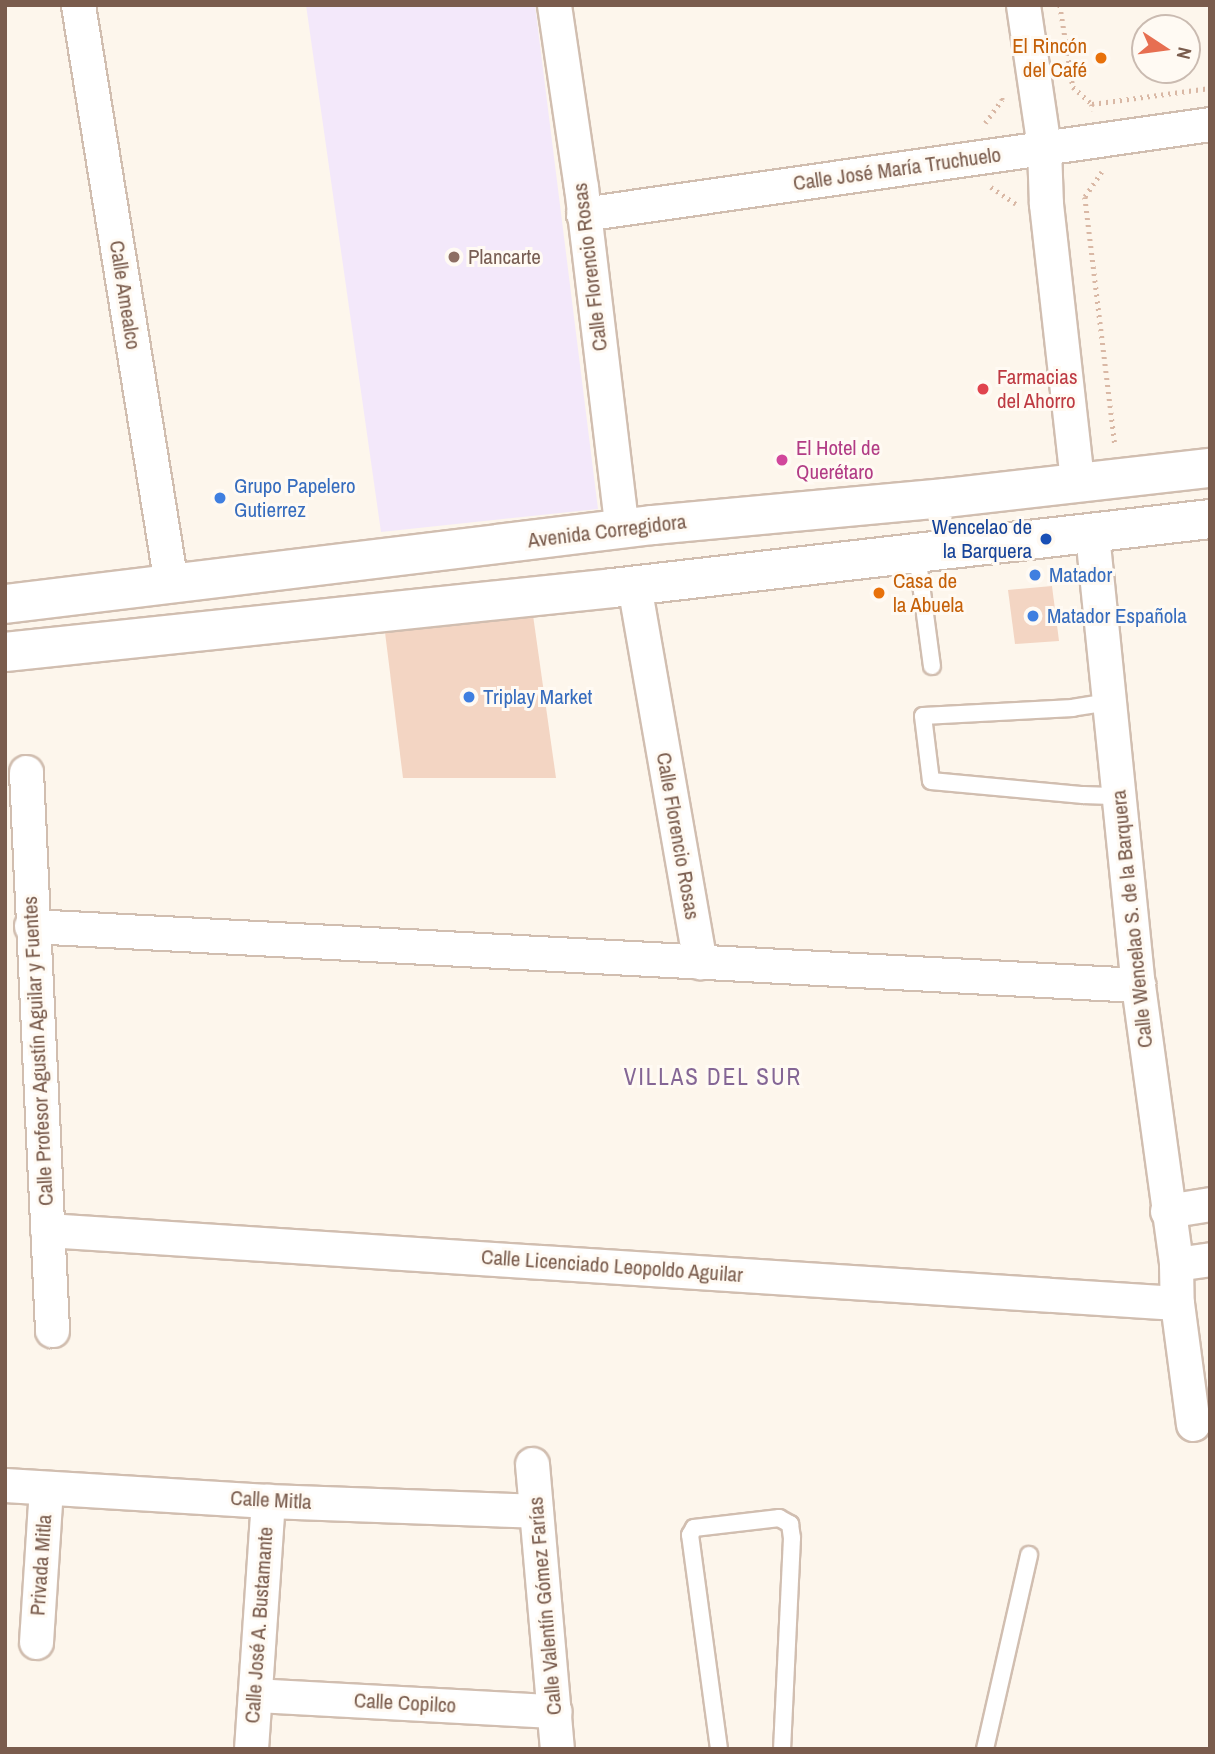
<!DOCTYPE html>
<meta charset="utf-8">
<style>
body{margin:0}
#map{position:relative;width:1215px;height:1754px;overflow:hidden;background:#fdf6ec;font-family:"Archivo Narrow",sans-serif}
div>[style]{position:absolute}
.education>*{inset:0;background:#f3e8fa}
.building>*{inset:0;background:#f3d5c3}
.path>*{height:4.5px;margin-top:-2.25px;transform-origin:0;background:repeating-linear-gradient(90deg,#d9b8a5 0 2px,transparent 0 7px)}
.roads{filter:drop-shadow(2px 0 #d1beb0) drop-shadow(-2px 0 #d1beb0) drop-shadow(0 2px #d1beb0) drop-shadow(0 -2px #d1beb0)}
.service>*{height:16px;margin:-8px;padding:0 8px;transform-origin:8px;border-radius:8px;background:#fff}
.minor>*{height:33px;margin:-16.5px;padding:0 16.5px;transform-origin:16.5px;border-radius:16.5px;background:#fff}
.secondary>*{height:38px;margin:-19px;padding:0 19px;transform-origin:19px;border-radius:19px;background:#fff}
.dots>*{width:19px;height:19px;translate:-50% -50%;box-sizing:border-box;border:4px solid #fffaf3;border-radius:50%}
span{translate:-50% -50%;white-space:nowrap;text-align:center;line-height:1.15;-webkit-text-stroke:6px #fffaf3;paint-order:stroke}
.food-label{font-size:21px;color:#c56008}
.right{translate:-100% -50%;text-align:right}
.left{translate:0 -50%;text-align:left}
.street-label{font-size:21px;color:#7a5c4d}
.education-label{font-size:21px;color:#785e54}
.health-label{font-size:21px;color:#be3a42}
.hotel-label{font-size:21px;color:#b23c85}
.shop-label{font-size:21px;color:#366cbe}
.transit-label{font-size:21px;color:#164399}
.neighbourhood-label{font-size:23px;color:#846695;letter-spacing:2px}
.frame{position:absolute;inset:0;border:7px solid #7a5c4d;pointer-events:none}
.north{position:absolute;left:1131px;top:14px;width:70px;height:70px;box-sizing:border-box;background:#fffaf3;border:2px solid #cabbb1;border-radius:50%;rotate:103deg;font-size:19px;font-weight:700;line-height:28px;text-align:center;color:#7a5c4d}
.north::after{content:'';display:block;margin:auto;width:24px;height:32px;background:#e76f51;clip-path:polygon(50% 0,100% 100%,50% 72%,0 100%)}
</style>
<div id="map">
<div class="education">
<div style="clip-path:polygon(306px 5px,535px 5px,598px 509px,381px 532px)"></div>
</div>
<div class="building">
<div style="clip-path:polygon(1052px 586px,1059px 641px,1015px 644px,1008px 590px)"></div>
<div style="clip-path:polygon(531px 601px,556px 778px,403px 778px,383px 616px)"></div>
</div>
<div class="path">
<div style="left:1060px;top:5px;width:83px;rotate:81deg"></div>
<div style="left:1073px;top:87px;width:25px;rotate:42deg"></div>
<div style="left:1092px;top:104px;width:7px;rotate:82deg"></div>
<div style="left:1092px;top:104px;width:119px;rotate:-7.7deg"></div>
<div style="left:985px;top:123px;width:29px;rotate:-54deg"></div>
<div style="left:1002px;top:100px;width:4px;rotate:-104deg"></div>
<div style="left:1102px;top:172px;width:30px;rotate:124deg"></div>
<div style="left:1085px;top:197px;width:251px;rotate:83.1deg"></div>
<div style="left:991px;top:187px;width:30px;rotate:34deg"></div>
</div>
<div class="roads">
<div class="service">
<div style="left:917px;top:554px;width:113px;rotate:82.4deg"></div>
<div style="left:1109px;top:702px;width:36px;rotate:171deg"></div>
<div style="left:1073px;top:708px;width:150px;rotate:176.9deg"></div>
<div style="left:923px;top:716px;width:65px;rotate:83deg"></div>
<div style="left:931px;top:781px;width:153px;rotate:5.3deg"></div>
<div style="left:1083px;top:795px;width:36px;rotate:2deg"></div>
<div style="left:719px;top:1749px;width:216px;rotate:-97.7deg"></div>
<div style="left:690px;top:1535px;width:8px;rotate:-60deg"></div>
<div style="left:694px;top:1528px;width:86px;rotate:-6.7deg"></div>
<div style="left:779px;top:1518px;width:13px;rotate:29deg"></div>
<div style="left:790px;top:1524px;width:14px;rotate:82deg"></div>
<div style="left:792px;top:1538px;width:211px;rotate:92.7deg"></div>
<div style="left:985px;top:1749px;width:199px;rotate:-77.2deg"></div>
</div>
<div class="minor">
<div style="left:78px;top:5px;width:586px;rotate:80.87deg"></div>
<div style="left:554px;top:5px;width:184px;rotate:81.6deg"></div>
<div style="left:581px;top:187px;width:344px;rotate:83.2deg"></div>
<div style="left:1023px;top:5px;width:145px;rotate:81.6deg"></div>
<div style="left:1044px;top:148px;width:56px;rotate:88deg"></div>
<div style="left:1046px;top:204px;width:279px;rotate:83.6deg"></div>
<div style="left:583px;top:214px;width:633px;rotate:-8.17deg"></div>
<div style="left:1092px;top:534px;width:453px;rotate:84.2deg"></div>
<div style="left:1138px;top:985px;width:282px;rotate:82.2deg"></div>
<div style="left:1176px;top:1264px;width:39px;rotate:89deg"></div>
<div style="left:1177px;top:1303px;width:122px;rotate:82.5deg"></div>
<div style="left:634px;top:585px;width:383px;rotate:80.1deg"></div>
<div style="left:26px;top:772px;width:559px;rotate:87.33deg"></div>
<div style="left:31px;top:926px;width:1109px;rotate:3.05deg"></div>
<div style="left:1167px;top:1211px;width:44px;rotate:-9.2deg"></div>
<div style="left:47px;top:1230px;width:1132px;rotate:3.7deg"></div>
<div style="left:1176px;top:1264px;width:34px;rotate:-8deg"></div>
<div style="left:532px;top:1464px;width:286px;rotate:85deg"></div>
<div style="left:5px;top:1485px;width:263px;rotate:3.5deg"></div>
<div style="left:268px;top:1501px;width:268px;rotate:2.1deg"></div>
<div style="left:36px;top:1642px;width:154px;rotate:-86.3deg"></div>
<div style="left:255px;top:1695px;width:300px;rotate:3.1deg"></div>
<div style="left:251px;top:1749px;width:249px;rotate:-86.1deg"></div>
</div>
<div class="secondary">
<div style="left:5px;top:604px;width:653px;rotate:-6.95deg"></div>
<div style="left:653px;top:525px;width:294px;rotate:-5.3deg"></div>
<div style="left:946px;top:498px;width:266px;rotate:-6.5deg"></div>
<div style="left:5px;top:652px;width:611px;rotate:-6.01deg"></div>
<div style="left:613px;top:588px;width:601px;rotate:-6.59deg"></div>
</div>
</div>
<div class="dots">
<div style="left:1101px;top:58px;background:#e8710a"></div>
<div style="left:454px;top:257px;background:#8d6e63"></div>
<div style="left:983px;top:389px;background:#e0444e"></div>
<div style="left:782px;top:460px;background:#d1479c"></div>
<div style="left:220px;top:498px;background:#3f7fe0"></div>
<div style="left:1046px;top:539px;background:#1a4fb4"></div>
<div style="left:1035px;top:575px;background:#3f7fe0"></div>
<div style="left:879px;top:593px;background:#e8710a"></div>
<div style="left:1033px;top:616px;background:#3f7fe0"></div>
<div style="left:469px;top:697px;background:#3f7fe0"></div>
</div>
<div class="food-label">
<span class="right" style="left:1087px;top:58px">El Rincón<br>del Café</span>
<span class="left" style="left:893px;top:593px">Casa de<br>la Abuela</span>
</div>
<div class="street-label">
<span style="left:897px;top:169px;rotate:-8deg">Calle José María Truchuelo</span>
<span style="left:590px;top:267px;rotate:-97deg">Calle Florencio Rosas</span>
<span style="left:125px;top:295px;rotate:81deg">Calle Amealco</span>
<span style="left:607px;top:531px;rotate:-7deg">Avenida Corregidora</span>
<span style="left:678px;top:836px;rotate:80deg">Calle Florencio Rosas</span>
<span style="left:1132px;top:919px;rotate:-96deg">Calle Wencelao S. de la Barquera</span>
<span style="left:38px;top:1051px;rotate:-93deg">Calle Profesor Agustín Aguilar y Fuentes</span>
<span style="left:612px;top:1266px;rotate:4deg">Calle Licenciado Leopoldo Aguilar</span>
<span style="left:271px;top:1500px;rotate:3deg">Calle Mitla</span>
<span style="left:41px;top:1565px;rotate:-86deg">Privada Mitla</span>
<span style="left:545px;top:1606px;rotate:-95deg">Calle Valentín Gómez Farías</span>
<span style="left:259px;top:1625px;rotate:-86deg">Calle José A. Bustamante</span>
<span style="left:405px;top:1703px;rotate:3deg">Calle Copilco</span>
</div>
<div class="education-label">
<span class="left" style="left:468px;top:257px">Plancarte</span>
</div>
<div class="health-label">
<span class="left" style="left:997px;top:389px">Farmacias<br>del Ahorro</span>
</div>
<div class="hotel-label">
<span class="left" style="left:796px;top:460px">El Hotel de<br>Querétaro</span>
</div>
<div class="shop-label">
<span class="left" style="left:234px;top:498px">Grupo Papelero<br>Gutierrez</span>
<span class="left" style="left:1049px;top:575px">Matador</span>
<span class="left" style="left:1047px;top:616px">Matador Española</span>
<span class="left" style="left:483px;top:697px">Triplay Market</span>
</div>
<div class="transit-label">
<span class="right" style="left:1032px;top:539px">Wencelao de<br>la Barquera</span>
</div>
<div class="neighbourhood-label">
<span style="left:713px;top:1077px">VILLAS DEL SUR</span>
</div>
<div class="frame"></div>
<div class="north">N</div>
</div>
